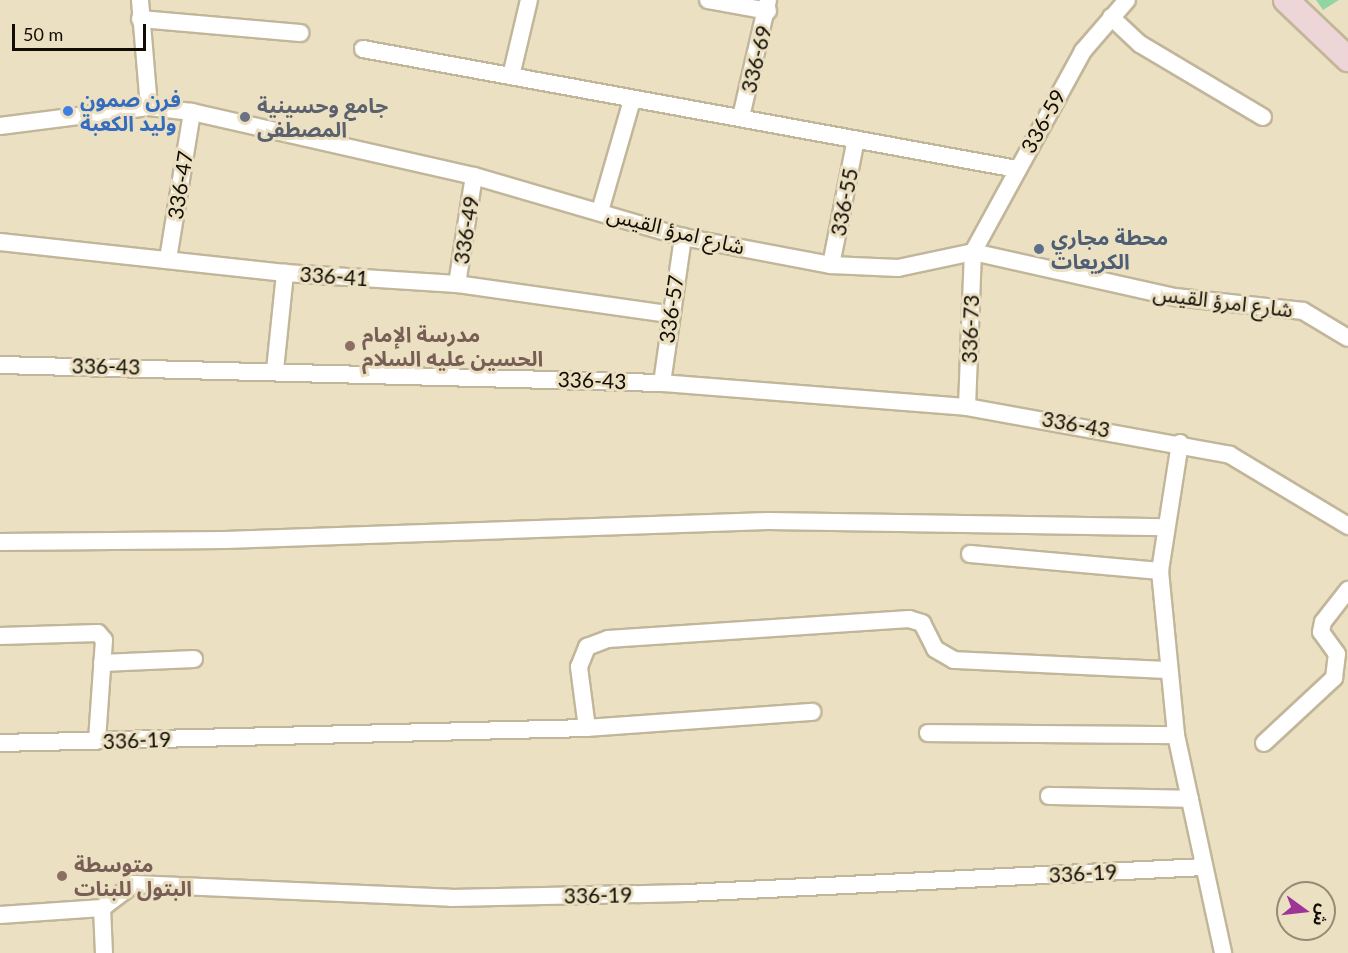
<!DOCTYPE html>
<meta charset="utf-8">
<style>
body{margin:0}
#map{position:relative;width:1348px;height:953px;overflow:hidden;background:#ece0c3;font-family:Lato,"Noto Sans Arabic",sans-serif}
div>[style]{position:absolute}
.green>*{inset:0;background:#90d5a2}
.roads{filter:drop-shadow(2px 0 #c2b69a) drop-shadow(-2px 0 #c2b69a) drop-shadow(0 2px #c2b69a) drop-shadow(0 -2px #c2b69a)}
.street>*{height:16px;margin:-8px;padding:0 8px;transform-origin:8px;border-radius:8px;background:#fff}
.secondary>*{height:24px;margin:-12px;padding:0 12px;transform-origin:12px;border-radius:12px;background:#eed6d8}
.dots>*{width:16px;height:16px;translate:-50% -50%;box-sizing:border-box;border:3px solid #ece0c3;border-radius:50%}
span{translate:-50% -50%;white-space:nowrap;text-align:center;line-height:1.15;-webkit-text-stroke:6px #ece0c3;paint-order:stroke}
.street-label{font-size:21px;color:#110d04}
.shop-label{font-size:21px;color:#366cbe;font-weight:700}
.left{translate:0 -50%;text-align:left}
.worship-label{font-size:21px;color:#5b616d;font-weight:700}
.service-label{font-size:21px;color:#4e5e75;font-weight:700}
.education-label{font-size:21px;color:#785e54;font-weight:700}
.north{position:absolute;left:1276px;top:881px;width:60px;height:60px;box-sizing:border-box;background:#ece0c3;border:2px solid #948c77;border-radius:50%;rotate:105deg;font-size:16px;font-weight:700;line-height:24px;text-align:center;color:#110d04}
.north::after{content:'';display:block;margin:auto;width:21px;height:27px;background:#9e3496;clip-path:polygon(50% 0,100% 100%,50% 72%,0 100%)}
.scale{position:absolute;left:12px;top:24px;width:134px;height:27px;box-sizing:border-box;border:3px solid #110d04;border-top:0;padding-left:8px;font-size:18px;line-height:21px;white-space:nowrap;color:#110d04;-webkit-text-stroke:4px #ece0c3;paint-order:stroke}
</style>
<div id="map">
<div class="green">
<div style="clip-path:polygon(1316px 0,1339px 0,1323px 10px)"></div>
</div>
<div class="roads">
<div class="street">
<div style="left:140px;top:0;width:107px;rotate:85.2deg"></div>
<div style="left:708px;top:0;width:61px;rotate:10.4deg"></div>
<div style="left:1111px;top:17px;width:40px;rotate:43deg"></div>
<div style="left:1140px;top:44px;width:143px;rotate:30.7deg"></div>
<div style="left:140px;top:19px;width:161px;rotate:5deg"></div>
<div style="left:363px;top:49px;width:665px;rotate:10.4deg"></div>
<div style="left:511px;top:76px;width:78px;rotate:-76.7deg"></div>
<div style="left:741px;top:117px;width:120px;rotate:-77deg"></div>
<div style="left:0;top:126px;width:150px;rotate:-7.3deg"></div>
<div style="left:149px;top:107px;width:43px;rotate:6.6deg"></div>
<div style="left:192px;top:112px;width:289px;rotate:12.8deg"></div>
<div style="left:474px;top:176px;width:218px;rotate:16.3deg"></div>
<div style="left:683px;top:237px;width:151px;rotate:10.7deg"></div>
<div style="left:831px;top:265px;width:67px;rotate:2.6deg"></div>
<div style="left:898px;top:268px;width:77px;rotate:-12deg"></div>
<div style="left:973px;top:252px;width:207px;rotate:12.6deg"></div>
<div style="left:1175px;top:297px;width:129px;rotate:6.2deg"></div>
<div style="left:1303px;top:311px;width:52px;rotate:31deg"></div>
<div style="left:600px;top:211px;width:116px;rotate:-73.9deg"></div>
<div style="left:0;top:242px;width:287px;rotate:6.2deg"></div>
<div style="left:285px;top:273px;width:172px;rotate:3.7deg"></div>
<div style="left:457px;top:284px;width:213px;rotate:8.1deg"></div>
<div style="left:168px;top:259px;width:149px;rotate:-80.7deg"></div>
<div style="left:831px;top:265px;width:128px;rotate:-78.8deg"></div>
<div style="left:457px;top:284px;width:109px;rotate:-81.1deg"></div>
<div style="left:0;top:365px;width:662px;rotate:1.56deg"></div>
<div style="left:662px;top:383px;width:306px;rotate:4.5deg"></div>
<div style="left:967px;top:407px;width:267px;rotate:10.3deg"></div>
<div style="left:1230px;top:455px;width:138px;rotate:31deg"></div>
<div style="left:275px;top:370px;width:98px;rotate:-84.1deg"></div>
<div style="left:662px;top:383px;width:148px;rotate:-81.8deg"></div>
<div style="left:967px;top:407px;width:155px;rotate:-87.8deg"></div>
<div style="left:973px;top:252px;width:229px;rotate:-61.3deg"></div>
<div style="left:1083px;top:51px;width:67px;rotate:-49.2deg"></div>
<div style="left:1180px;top:443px;width:130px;rotate:98.9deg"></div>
<div style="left:1160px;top:571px;width:165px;rotate:84.4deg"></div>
<div style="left:1176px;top:735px;width:223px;rotate:77.8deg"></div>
<div style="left:0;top:542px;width:225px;rotate:-0.5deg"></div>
<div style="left:225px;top:540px;width:543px;rotate:-2deg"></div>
<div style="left:768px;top:521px;width:397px;rotate:0.9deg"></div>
<div style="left:970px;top:554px;width:191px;rotate:5.1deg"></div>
<div style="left:0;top:636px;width:98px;rotate:-1.8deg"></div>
<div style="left:98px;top:633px;width:9px;rotate:49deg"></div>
<div style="left:104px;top:640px;width:101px;rotate:94deg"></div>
<div style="left:102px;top:663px;width:92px;rotate:-2.5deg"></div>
<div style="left:587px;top:728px;width:62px;rotate:-97.5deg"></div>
<div style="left:579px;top:667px;width:22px;rotate:-68deg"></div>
<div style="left:587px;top:647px;width:22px;rotate:-21deg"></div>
<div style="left:608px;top:639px;width:302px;rotate:-3.8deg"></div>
<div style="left:909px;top:619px;width:14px;rotate:17deg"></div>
<div style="left:922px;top:623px;width:29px;rotate:63deg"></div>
<div style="left:935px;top:649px;width:22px;rotate:30deg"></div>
<div style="left:954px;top:660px;width:215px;rotate:2.7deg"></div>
<div style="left:928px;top:733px;width:248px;rotate:0.5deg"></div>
<div style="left:0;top:743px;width:587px;rotate:-1.46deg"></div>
<div style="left:587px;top:728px;width:226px;rotate:-4.1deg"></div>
<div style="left:1264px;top:743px;width:96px;rotate:-42.9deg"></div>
<div style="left:1334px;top:678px;width:24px;rotate:-83deg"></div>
<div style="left:1337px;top:654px;width:27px;rotate:-126deg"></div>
<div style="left:1321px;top:632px;width:10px;rotate:-79deg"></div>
<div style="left:1323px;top:622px;width:41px;rotate:-52deg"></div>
<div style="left:1049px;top:796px;width:141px;rotate:1.2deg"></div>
<div style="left:102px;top:908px;width:45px;rotate:87.5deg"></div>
<div style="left:0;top:915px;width:102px;rotate:-3.9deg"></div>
<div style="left:102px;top:908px;width:40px;rotate:-37deg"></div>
<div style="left:134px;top:884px;width:317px;rotate:2.5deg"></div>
<div style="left:451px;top:898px;width:236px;rotate:-1.2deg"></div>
<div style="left:687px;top:893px;width:518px;rotate:-2.88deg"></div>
</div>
<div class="secondary">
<div style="left:1286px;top:0;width:86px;rotate:43.6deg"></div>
</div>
</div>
<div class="dots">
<div style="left:68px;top:111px;background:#3f7fe0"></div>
<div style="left:245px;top:117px;background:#6b7280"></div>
<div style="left:1039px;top:249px;background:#5c6f8a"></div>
<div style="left:350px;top:346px;background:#8d6e63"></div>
<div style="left:62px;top:876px;background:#8d6e63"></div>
</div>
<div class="street-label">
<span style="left:756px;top:59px;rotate:-76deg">336-69</span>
<span style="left:1043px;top:121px;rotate:-61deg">336-59</span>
<span style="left:180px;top:185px;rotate:-81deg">336-47</span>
<span style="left:844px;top:202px;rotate:-79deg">336-55</span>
<span style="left:466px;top:230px;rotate:-81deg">336-49</span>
<span style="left:676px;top:230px;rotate:14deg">شارع امرؤ القيس</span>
<span style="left:334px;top:276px;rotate:4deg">336-41</span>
<span style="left:1223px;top:301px;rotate:7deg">شارع امرؤ القيس</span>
<span style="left:671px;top:309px;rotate:-82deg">336-57</span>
<span style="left:970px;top:329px;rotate:-88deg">336-73</span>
<span style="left:106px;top:366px;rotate:1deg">336-43</span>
<span style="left:592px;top:380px;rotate:2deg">336-43</span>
<span style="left:1076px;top:424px;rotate:10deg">336-43</span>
<span style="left:137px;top:740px;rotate:-2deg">336-19</span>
<span style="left:1083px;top:873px;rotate:-3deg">336-19</span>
<span style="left:598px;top:895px;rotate:-1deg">336-19</span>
</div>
<div class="shop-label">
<span class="left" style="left:80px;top:111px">فرن صمون<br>وليد الكعبة</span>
</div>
<div class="worship-label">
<span class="left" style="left:257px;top:117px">جامع وحسينية<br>المصطفى</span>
</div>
<div class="service-label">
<span class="left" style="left:1051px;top:249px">محطة مجاري<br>الكريعات</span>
</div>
<div class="education-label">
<span class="left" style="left:362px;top:346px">مدرسة الإمام<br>الحسين عليه السلام</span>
<span class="left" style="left:74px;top:876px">متوسطة<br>البتول للبنات</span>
</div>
<div class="north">ش</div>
<div class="scale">50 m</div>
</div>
